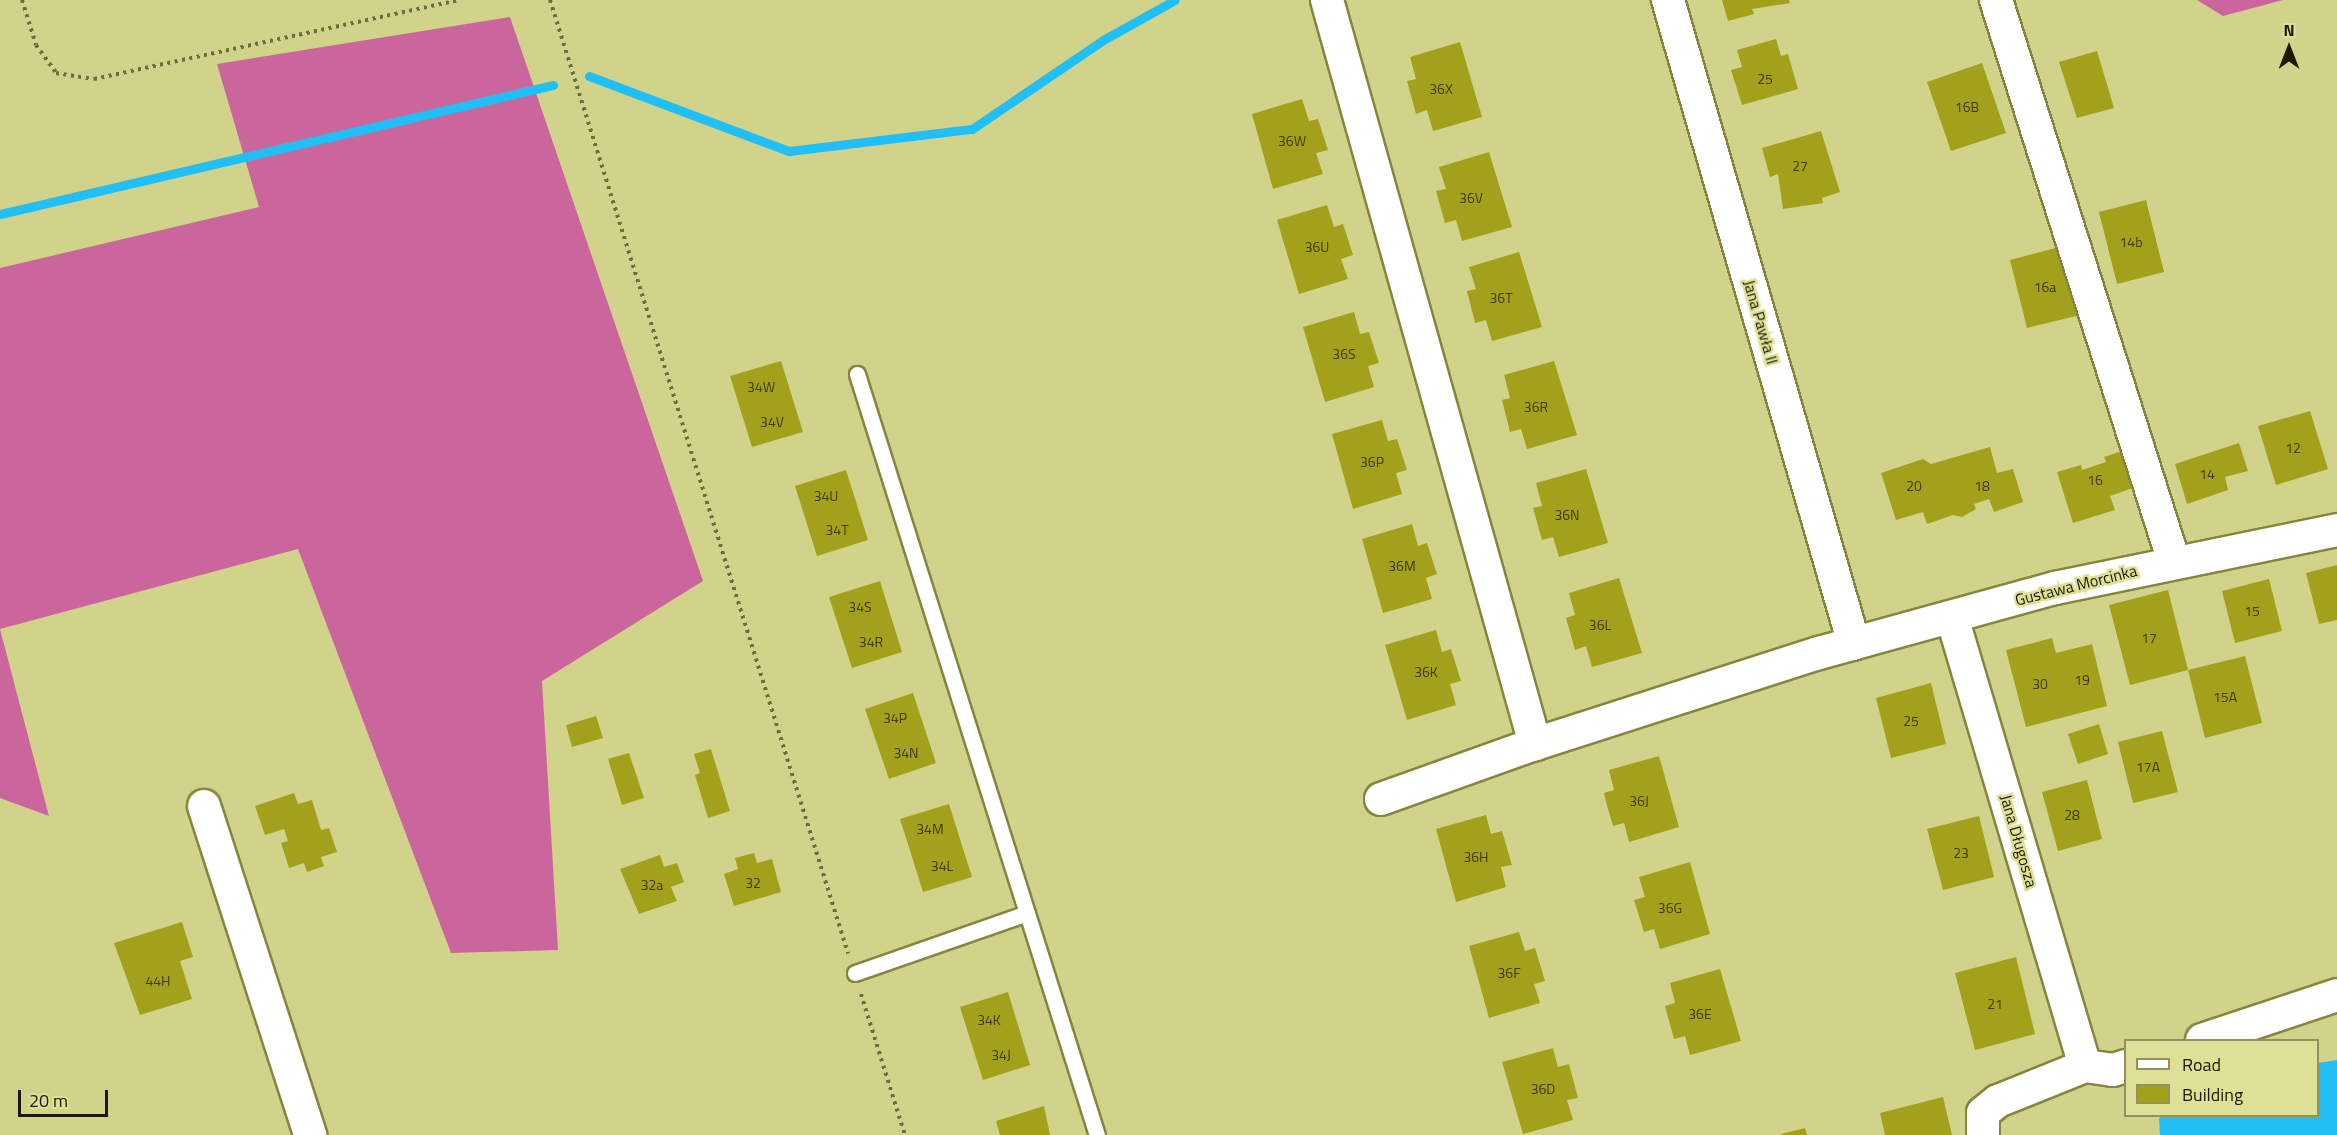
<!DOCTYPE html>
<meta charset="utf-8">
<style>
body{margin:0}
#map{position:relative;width:2337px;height:1135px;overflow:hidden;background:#d2d38b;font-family:"Titillium Web",sans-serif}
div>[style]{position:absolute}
.forest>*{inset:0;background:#cb669c}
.water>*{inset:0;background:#21bff5}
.stream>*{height:9px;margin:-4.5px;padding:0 4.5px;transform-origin:4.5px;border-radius:4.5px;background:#21bff5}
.building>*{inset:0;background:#a3a01b}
.path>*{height:4px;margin-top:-2px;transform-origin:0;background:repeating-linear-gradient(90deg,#6d6d3f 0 3px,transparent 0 7.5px)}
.roads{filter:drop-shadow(2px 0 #86853f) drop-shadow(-2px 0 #86853f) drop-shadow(0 2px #86853f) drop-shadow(0 -2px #86853f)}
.lane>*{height:15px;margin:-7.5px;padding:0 7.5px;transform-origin:7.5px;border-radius:7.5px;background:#fff}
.street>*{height:32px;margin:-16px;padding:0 16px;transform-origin:16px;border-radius:16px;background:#fff}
span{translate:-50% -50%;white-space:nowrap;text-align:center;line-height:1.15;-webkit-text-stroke:5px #dfe098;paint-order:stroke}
.number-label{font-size:14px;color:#3d3c07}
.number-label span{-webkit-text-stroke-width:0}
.street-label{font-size:16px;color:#1b1a00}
.legend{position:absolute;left:2124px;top:1039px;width:195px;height:78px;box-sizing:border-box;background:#dfe098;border:2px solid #91915b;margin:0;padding:8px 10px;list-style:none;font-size:18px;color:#1b1a00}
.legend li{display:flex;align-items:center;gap:12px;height:30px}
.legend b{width:30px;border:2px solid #91915b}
.north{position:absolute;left:2259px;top:18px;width:60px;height:60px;-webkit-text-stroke:4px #dfe098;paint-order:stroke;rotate:0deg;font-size:16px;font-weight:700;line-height:24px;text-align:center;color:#1b1a00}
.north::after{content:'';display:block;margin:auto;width:21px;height:27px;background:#1b1a00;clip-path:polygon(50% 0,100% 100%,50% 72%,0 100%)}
.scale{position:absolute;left:18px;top:1090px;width:90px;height:27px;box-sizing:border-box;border:3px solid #1b1a00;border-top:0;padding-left:8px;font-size:18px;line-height:21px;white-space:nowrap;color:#1b1a00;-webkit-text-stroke:4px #dfe098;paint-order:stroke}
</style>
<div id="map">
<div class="forest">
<div style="clip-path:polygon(2197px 0,2283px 0,2223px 16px)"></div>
<div style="clip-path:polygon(510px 17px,703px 581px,542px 681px,558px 950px,451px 953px,298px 549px,0 629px,49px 816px,0 798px,0 268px,259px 207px,217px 64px)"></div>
</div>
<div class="water">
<div style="clip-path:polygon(2337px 1060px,2337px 1135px,2160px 1135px,2159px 1118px,2163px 1116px,2318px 1116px,2318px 1063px)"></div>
</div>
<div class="stream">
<div style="left:589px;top:76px;width:214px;rotate:20.6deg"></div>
<div style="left:789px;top:151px;width:184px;rotate:-6.9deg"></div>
<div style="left:972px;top:129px;width:158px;rotate:-34.2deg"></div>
<div style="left:1103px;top:40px;width:82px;rotate:-29.1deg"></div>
<div style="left:0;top:214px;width:568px;rotate:-13.13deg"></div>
</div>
<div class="building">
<div style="clip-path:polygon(1722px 0,1789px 0,1790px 3px,1752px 9px,1754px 14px,1728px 21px)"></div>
<div style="clip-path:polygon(1776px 39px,1781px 56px,1788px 54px,1798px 89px,1742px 105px,1731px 70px,1742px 67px,1737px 50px)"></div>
<div style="clip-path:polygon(1460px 42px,1482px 117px,1433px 131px,1427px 110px,1416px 114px,1407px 81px,1416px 79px,1410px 57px)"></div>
<div style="clip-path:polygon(2097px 51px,2114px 108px,2077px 118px,2059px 62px)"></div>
<div style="clip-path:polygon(1982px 63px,2006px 133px,1951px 151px,1927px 82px)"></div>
<div style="clip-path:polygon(1302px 99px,1309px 121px,1318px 119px,1328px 150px,1316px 153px,1323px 174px,1273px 189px,1252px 114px)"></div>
<div style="clip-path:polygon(1821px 131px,1840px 192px,1822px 198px,1823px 203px,1783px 209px,1778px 174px,1770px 177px,1762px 148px)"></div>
<div style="clip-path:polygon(1489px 152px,1512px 227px,1462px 241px,1456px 220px,1445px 223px,1436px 191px,1446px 189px,1439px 167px)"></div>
<div style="clip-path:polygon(2146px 200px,2164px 272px,2117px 284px,2099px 212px)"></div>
<div style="clip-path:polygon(1327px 205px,1334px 227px,1343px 224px,1353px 255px,1341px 259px,1348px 279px,1299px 294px,1277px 220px)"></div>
<div style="clip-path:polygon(2063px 246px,2080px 315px,2027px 328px,2010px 260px)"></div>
<div style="clip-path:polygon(1519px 252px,1542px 327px,1492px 341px,1486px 320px,1475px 323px,1467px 291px,1476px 289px,1469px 267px)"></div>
<div style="clip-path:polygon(1354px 312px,1360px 334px,1369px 332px,1379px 363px,1368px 366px,1374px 387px,1325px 402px,1303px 327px)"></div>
<div style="clip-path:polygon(781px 361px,803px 432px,752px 447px,730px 376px)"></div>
<div style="clip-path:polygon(1554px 361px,1577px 435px,1527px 449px,1521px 429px,1510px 432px,1502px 400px,1510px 398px,1504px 375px)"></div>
<div style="clip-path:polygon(2310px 411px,2328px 469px,2276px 485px,2258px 426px)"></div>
<div style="clip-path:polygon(1382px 420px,1388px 441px,1397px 439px,1407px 470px,1396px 473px,1402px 494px,1353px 509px,1332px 434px)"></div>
<div style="clip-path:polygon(2239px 443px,2248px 471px,2225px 477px,2228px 490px,2187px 504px,2175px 464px)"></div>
<div style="clip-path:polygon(1990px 447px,1997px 473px,2013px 469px,2023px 502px,1994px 512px,1989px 499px,1974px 504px,1976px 509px,1962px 517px,1953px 515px,1927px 524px,1923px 512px,1896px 520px,1881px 473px,1923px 459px,1931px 464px)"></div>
<div style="clip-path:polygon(2122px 451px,2133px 488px,2110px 496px,2115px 510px,2073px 523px,2057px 472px,2081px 465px,2082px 470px,2106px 462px,2104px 457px)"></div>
<div style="clip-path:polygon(1586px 469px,1608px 543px,1559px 557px,1553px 537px,1542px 540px,1533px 508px,1542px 506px,1536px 483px)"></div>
<div style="clip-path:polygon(846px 470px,868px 540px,817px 556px,795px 486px)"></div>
<div style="clip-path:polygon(1412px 524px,1418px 546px,1427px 543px,1437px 574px,1426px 578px,1432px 599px,1383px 613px,1362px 539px)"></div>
<div style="clip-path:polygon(2337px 565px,2337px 620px,2319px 624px,2306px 573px)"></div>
<div style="clip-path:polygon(1619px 578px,1642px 653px,1592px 667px,1586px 646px,1575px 650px,1566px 618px,1575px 615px,1569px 593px)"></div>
<div style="clip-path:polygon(2269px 579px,2282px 631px,2235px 643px,2222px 591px)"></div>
<div style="clip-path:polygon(880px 581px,902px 652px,852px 668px,829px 597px)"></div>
<div style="clip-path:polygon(2168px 590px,2188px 670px,2130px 685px,2109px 605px)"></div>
<div style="clip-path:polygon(1436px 630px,1442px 652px,1451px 649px,1461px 681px,1450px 684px,1456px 705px,1407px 720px,1385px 645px)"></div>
<div style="clip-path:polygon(2052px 638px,2056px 653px,2092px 644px,2107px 706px,2026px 727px,2006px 650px)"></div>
<div style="clip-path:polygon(2245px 656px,2262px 723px,2205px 738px,2188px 670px)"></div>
<div style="clip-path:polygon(1931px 683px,1946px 744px,1891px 758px,1876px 698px)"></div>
<div style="clip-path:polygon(913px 693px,936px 763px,889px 779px,865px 709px)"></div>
<div style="clip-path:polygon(596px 716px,603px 738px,572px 747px,566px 725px)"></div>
<div style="clip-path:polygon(2099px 724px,2108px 754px,2078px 764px,2068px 734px)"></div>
<div style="clip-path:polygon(2162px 731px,2178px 792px,2133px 803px,2118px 742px)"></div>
<div style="clip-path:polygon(711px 749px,730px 811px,708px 818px,695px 775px,700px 773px,694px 754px)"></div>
<div style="clip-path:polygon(629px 753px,644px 798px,622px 805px,608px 759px)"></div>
<div style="clip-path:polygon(1659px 756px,1679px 827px,1629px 842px,1624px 823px,1613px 826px,1608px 809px,1604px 793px,1614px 790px,1609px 770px)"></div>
<div style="clip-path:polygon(2087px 780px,2102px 839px,2058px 851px,2042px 792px)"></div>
<div style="clip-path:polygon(294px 793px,298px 804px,312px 800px,321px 830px,329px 828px,337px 852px,321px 857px,324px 866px,307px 872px,304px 863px,289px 868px,281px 843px,288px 841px,284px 829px,265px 835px,255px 806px)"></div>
<div style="clip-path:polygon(949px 804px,972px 877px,923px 892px,900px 819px)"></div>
<div style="clip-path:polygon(1486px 815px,1491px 834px,1502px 831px,1512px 865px,1501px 867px,1506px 887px,1456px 902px,1436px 829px)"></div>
<div style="clip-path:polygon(1979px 816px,1994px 877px,1943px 890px,1927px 829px)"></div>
<div style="clip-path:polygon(754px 853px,757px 863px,772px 859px,781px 892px,734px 906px,724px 874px,738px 869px,735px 858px)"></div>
<div style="clip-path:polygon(660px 855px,664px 867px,677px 863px,684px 882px,671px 887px,677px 901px,639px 914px,620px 869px)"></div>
<div style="clip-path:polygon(1690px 862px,1710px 934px,1660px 949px,1654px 929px,1644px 932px,1634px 900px,1645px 897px,1639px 877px)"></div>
<div style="clip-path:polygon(182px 922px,193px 957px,180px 961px,192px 999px,140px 1015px,114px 943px)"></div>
<div style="clip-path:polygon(1519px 932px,1525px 951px,1535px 948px,1545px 981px,1534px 984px,1540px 1003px,1489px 1018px,1469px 946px)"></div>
<div style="clip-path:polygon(2016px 957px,2035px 1034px,1975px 1050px,1955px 973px)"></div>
<div style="clip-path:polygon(1720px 969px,1741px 1041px,1690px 1055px,1685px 1036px,1674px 1039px,1665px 1006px,1675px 1003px,1670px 983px)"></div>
<div style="clip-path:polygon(1008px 992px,1030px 1065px,983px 1080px,960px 1007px)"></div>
<div style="clip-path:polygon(1553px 1048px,1558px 1067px,1569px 1064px,1578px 1098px,1567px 1100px,1573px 1120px,1523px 1134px,1502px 1062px)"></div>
<div style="clip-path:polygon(1943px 1097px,1952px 1135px,1885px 1135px,1880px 1113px)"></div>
<div style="clip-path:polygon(1044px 1106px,1050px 1135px,1000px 1135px,996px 1121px)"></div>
<div style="clip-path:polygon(1805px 1128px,1807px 1135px,1782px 1135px,1781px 1134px)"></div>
</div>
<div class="path">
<div style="left:22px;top:0;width:47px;rotate:72.7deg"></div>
<div style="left:36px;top:45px;width:34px;rotate:54deg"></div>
<div style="left:56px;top:73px;width:38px;rotate:9deg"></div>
<div style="left:94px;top:79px;width:372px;rotate:-12.2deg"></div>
<div style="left:550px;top:0;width:999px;rotate:72.64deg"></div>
<div style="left:861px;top:994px;width:148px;rotate:72.7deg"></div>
</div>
<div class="roads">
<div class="lane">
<div style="left:857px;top:374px;width:798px;rotate:72.5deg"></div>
<div style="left:855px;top:973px;width:182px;rotate:-19.2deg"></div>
</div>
<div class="street">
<div style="left:1327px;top:0;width:773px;rotate:74.38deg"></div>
<div style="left:1668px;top:0;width:670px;rotate:73.89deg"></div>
<div style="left:1996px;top:0;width:590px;rotate:72.43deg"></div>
<div style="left:1952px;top:617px;width:468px;rotate:73.5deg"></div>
<div style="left:1381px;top:799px;width:164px;rotate:-19.7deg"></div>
<div style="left:1535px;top:744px;width:298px;rotate:-17.8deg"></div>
<div style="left:1819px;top:653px;width:245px;rotate:-15.4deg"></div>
<div style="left:2055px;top:588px;width:288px;rotate:-11.6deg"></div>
<div style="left:204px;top:806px;width:346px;rotate:72.1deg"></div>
<div style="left:2202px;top:1040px;width:142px;rotate:-18.4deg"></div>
<div style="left:1983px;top:1135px;width:22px;rotate:-90deg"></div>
<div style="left:1983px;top:1113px;width:19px;rotate:-39deg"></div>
<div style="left:1998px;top:1101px;width:94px;rotate:-21.9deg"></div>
<div style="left:2085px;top:1066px;width:28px;rotate:8deg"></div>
<div style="left:2113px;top:1070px;width:14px;rotate:-17deg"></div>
</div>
</div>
<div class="number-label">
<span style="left:1765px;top:79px">25</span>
<span style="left:1441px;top:89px">36X</span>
<span style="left:1967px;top:107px">16B</span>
<span style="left:1292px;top:141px">36W</span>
<span style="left:1800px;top:166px">27</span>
<span style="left:1471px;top:198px">36V</span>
<span style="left:2131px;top:242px">14b</span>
<span style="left:1317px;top:247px">36U</span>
<span style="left:2045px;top:287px">16a</span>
<span style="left:1501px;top:298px">36T</span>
<span style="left:1344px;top:354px">36S</span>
<span style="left:761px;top:387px">34W</span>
<span style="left:1536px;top:407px">36R</span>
<span style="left:772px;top:422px">34V</span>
<span style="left:2293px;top:448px">12</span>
<span style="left:1372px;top:462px">36P</span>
<span style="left:2207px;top:474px">14</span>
<span style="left:2095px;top:480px">16</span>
<span style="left:1914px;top:486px">20</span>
<span style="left:1982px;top:486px">18</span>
<span style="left:826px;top:496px">34U</span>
<span style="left:1567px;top:515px">36N</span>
<span style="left:837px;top:530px">34T</span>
<span style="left:1402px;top:566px">36M</span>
<span style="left:860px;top:607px">34S</span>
<span style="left:2252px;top:611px">15</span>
<span style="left:1600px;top:625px">36L</span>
<span style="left:2149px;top:638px">17</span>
<span style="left:871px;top:642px">34R</span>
<span style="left:1426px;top:672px">36K</span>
<span style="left:2082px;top:680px">19</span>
<span style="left:2040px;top:684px">30</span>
<span style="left:2225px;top:697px">15A</span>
<span style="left:895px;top:718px">34P</span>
<span style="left:1911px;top:721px">25</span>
<span style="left:906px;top:753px">34N</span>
<span style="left:2148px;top:767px">17A</span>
<span style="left:1639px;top:801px">36J</span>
<span style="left:2072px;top:815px">28</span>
<span style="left:930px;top:829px">34M</span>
<span style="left:1961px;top:853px">23</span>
<span style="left:1476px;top:857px">36H</span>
<span style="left:942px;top:866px">34L</span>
<span style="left:753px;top:883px">32</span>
<span style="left:652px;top:885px">32a</span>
<span style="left:1670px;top:908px">36G</span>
<span style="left:1509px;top:973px">36F</span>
<span style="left:158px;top:981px">44H</span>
<span style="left:1995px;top:1004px">21</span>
<span style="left:1700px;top:1014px">36E</span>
<span style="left:989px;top:1020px">34K</span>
<span style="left:1001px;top:1055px">34J</span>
<span style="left:1543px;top:1089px">36D</span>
</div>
<div class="street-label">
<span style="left:1761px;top:322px;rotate:74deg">Jana Pawła II</span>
<span style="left:2076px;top:585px;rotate:-14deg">Gustawa Morcinka</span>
<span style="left:2019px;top:841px;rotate:74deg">Jana Długosza</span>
</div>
<ul class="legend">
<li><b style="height:8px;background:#fff"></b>Road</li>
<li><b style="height:16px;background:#a3a01b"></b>Building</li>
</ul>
<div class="north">N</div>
<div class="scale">20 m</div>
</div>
